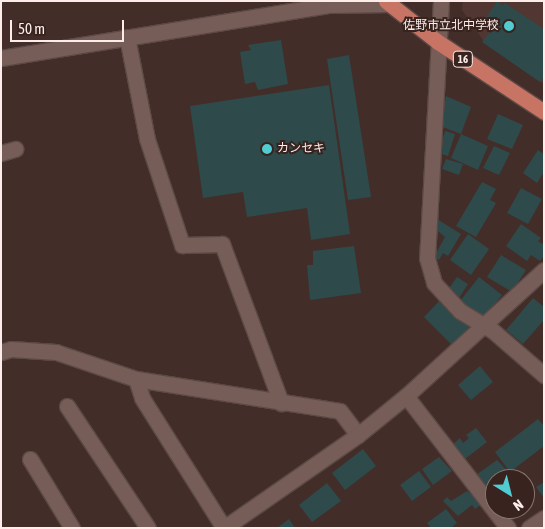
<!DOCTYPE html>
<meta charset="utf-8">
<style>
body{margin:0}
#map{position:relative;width:545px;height:529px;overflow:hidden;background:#432d29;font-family:"Asap Condensed","Noto Sans JP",sans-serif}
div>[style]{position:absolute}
.built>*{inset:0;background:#523631}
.building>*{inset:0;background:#2e4a4b}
.roads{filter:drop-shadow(1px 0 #5c4945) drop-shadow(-1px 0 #5c4945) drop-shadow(0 1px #5c4945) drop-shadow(0 -1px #5c4945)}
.minor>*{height:15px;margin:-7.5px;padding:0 7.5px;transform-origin:7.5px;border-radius:7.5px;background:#765d58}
.major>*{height:15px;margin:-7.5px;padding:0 7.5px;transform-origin:7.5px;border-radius:7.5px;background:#c87465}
.dots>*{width:14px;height:14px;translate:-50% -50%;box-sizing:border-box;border:2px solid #38231f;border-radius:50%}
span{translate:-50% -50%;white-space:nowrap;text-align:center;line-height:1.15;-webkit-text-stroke:4px #38231f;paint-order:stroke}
.shield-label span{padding:1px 4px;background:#38231f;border:1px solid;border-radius:4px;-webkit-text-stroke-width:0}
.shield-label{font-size:11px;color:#fcedea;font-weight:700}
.poi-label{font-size:12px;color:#fcedea}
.right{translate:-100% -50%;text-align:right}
.left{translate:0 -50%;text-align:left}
.frame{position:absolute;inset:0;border:2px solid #fcedea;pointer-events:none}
.north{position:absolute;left:485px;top:469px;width:50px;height:50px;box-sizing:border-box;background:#38231f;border:1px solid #867470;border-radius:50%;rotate:144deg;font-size:14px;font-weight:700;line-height:20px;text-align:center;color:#fcedea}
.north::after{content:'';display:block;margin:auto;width:18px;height:22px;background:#51ccd2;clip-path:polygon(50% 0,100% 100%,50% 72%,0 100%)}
.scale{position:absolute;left:10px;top:20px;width:114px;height:22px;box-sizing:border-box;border:2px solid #fcedea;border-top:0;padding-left:6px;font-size:15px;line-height:18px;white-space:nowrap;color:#fcedea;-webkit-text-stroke:4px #38231f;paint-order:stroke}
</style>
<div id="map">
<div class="built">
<div style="clip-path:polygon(463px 1px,544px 1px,544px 84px,485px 43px,462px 10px)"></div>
</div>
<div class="building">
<div style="clip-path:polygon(497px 1px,503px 6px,505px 3px,544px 29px,544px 77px,540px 82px,482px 42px,491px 30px,482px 24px)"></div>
<div style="clip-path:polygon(281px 40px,288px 84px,258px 90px,255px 82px,245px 84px,240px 52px,251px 50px,248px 45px)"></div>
<div style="clip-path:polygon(349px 55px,371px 197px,348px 200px,327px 59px)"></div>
<div style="clip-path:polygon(329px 85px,350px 234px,311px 240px,307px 208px,247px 217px,243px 192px,203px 198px,190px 106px)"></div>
<div style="clip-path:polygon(446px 96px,471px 107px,461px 134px,440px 126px)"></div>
<div style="clip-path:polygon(498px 114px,523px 125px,512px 149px,487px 139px)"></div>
<div style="clip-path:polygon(445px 131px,455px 134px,448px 156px,438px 153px)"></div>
<div style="clip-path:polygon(461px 134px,488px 146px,478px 170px,451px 158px)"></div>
<div style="clip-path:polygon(494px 146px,510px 153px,499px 175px,483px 168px)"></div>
<div style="clip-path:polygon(538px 150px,544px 154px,544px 172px,537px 183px,523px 173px)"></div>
<div style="clip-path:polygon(446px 159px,463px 164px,459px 175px,442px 169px)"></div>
<div style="clip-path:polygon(482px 182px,496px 189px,490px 200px,496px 203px,476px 237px,456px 226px)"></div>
<div style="clip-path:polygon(521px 188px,542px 199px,528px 224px,507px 213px)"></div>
<div style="clip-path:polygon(437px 219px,461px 234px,448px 256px,443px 253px,439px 260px,434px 257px,445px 237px,432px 226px)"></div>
<div style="clip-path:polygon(521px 224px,541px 238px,538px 241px,544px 245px,544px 256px,540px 261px,531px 255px,527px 261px,506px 246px)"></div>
<div style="clip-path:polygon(468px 234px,489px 249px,471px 275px,450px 260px)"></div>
<div style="clip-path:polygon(354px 246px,361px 293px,310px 300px,307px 265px,313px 265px,313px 251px)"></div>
<div style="clip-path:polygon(501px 255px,526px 270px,512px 292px,487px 277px)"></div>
<div style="clip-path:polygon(457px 277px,468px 284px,459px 298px,447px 291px)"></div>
<div style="clip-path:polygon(479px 277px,502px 295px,483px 319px,460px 301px)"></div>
<div style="clip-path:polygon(442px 298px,470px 326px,452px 345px,424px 317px)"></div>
<div style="clip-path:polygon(533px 298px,544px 307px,544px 320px,523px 344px,506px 330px)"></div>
<div style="clip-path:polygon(480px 366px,493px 382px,471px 400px,458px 385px)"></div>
<div style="clip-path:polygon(538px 419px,544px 426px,544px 446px,510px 472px,495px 452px)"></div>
<div style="clip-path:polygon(476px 428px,487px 442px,465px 459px,452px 445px,460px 438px,463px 443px,469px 438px,466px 435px)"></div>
<div style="clip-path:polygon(363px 449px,376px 466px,345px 490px,332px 473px)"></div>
<div style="clip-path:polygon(439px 457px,452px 471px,433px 485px,422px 469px)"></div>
<div style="clip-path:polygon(497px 460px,513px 477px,495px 479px,495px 495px,492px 497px,476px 475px)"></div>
<div style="clip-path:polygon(419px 471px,431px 487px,412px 501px,400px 485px)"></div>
<div style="clip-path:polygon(544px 482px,544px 498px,536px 487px)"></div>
<div style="clip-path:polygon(327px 483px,341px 501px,312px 522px,299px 505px)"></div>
<div style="clip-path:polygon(467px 491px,482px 504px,475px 509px,472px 505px,458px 516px,443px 501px,447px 497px,451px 501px)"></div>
<div style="clip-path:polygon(446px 509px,457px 523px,451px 528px,431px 528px,427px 523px)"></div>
<div style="clip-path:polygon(289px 519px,295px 528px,277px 528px)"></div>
</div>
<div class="roads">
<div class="minor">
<div style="left:441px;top:1px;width:257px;rotate:93.1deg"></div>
<div style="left:427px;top:258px;width:26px;rotate:74deg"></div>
<div style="left:434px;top:283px;width:38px;rotate:47deg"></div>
<div style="left:460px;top:311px;width:37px;rotate:31deg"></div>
<div style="left:492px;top:330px;width:69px;rotate:40.9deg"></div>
<div style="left:127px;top:37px;width:104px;rotate:78.9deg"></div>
<div style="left:147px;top:139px;width:112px;rotate:71.7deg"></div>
<div style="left:182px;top:245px;width:40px;rotate:-1.4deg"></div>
<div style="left:222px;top:244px;width:170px;rotate:69.6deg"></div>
<div style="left:1px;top:58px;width:330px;rotate:-9.2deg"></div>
<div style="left:327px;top:5px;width:63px;rotate:-0.9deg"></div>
<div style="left:1px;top:153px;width:15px;rotate:-16deg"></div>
<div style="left:1px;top:352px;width:10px;rotate:-17deg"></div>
<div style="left:11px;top:349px;width:45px;rotate:3.8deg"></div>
<div style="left:56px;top:352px;width:84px;rotate:18.6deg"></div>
<div style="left:136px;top:379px;width:206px;rotate:8.9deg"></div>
<div style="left:340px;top:411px;width:30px;rotate:53deg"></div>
<div style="left:136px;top:379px;width:20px;rotate:72deg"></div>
<div style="left:142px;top:398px;width:154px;rotate:57.8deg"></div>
<div style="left:406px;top:396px;width:167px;rotate:52.3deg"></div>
<div style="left:67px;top:406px;width:146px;rotate:56.4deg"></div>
<div style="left:30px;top:459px;width:81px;rotate:58.7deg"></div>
<div style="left:224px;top:528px;width:163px;rotate:-34.8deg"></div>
<div style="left:358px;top:435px;width:62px;rotate:-39.1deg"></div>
<div style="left:406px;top:396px;width:187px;rotate:-42.4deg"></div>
<div style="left:529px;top:528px;width:18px;rotate:-34deg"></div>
</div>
<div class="major">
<div style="left:386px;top:1px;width:66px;rotate:38.3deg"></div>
<div style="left:438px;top:42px;width:127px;rotate:33.4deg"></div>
</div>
</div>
<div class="dots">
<div style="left:509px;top:26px;background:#51ccd2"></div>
<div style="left:267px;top:149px;background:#51ccd2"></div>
</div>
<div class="shield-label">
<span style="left:463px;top:59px">16</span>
</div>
<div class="poi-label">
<span class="right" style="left:499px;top:26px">佐野市立北中学校</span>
<span class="left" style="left:277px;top:149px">カンセキ</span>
</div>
<div class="frame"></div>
<div class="north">N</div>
<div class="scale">50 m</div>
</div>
